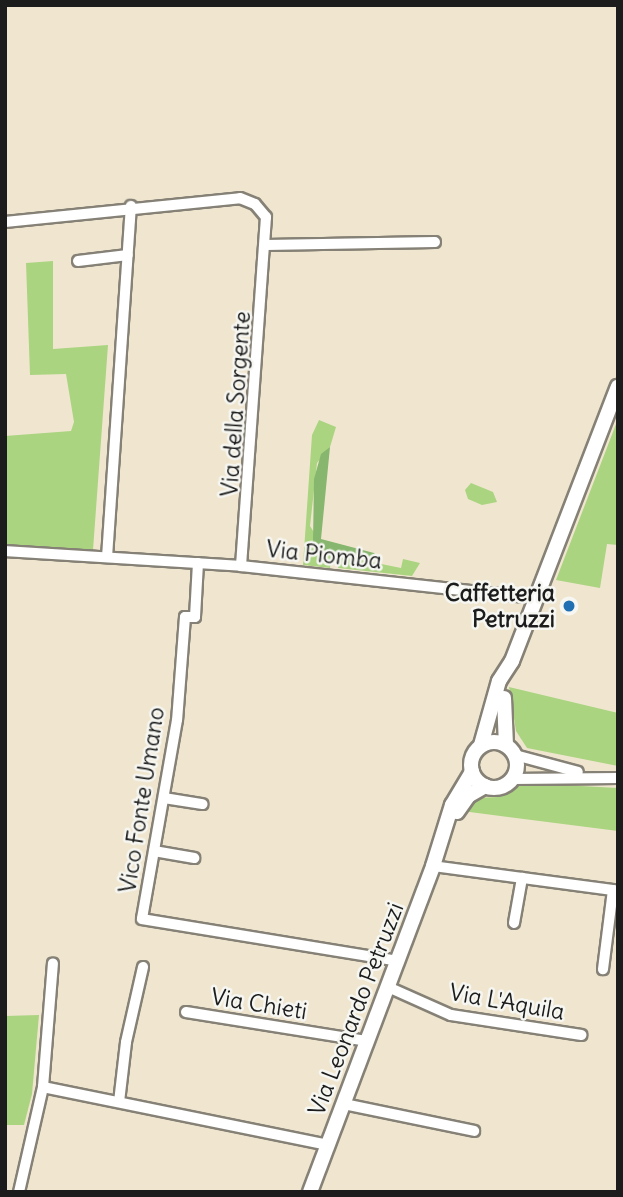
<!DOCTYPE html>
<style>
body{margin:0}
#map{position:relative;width:623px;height:1197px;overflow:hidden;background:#f0e6cf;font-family:Delius,sans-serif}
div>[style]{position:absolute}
.green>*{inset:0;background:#aad480}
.forest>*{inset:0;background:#87b66e}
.roads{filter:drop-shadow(2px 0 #868176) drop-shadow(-2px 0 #868176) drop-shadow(0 2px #868176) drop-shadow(0 -2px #868176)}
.minor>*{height:10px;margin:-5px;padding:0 5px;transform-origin:5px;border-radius:5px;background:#fff}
.secondary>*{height:14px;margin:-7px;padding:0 7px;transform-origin:7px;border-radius:7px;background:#fff}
.secondary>.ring{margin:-7px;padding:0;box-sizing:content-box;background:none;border:14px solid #fff;border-radius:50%}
.dots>*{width:19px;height:19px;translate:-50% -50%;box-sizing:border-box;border:4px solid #f6f6f2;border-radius:50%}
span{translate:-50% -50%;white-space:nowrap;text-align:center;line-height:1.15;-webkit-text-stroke:5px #f6f6f2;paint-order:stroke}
.street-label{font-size:23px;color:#1c1c1c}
.poi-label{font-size:23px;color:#1c1c1c;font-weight:700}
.right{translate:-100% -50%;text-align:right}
.frame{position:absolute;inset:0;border:7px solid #1c1c1c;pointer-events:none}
</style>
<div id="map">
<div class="green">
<div style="clip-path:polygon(53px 261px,53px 349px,108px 345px,93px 550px,5px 545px,5px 436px,71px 431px,74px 422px,66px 374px,30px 375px,26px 263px)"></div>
<div style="clip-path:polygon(618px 419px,618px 545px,607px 544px,600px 588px,556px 580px)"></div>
<div style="clip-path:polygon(319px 420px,336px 427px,330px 447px,317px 463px,310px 526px,327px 553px,401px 568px,403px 559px,420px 563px,412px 576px,338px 568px,339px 562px,331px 561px,330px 568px,303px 565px,312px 435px)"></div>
<div style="clip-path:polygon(471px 483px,493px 492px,497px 502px,482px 505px,468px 499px,465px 490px)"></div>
<div style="clip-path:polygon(509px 687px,618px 713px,618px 766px,527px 748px,516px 731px)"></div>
<div style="clip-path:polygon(545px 784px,618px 788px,618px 831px,462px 811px,475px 798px,498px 797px,517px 786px)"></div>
<div style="clip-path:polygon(39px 1015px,32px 1094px,24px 1125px,5px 1125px,5px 1016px)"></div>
</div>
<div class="forest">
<div style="clip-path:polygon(330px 447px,321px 539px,374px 553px,381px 561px,327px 553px,313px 542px,314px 479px,321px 454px)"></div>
</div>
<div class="roads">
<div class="minor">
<div style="left:5px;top:222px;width:236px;rotate:-5.8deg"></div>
<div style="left:240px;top:198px;width:16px;rotate:22deg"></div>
<div style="left:255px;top:204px;width:17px;rotate:50deg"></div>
<div style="left:266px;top:217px;width:350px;rotate:94.1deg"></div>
<div style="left:266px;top:245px;width:169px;rotate:-1deg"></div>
<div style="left:78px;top:261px;width:50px;rotate:-6.8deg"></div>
<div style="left:5px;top:551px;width:236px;rotate:3.6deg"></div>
<div style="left:241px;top:566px;width:298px;rotate:6.2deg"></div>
<div style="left:107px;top:557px;width:352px;rotate:-86.1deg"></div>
<div style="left:198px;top:563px;width:54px;rotate:93.2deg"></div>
<div style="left:195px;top:617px;width:10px;rotate:180deg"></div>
<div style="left:185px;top:617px;width:103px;rotate:94.4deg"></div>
<div style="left:177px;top:720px;width:202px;rotate:100deg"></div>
<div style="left:142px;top:919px;width:259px;rotate:9.3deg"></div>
<div style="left:515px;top:755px;width:65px;rotate:15.1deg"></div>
<div style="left:512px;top:779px;width:106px;rotate:-0.5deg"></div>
<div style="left:164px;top:798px;width:39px;rotate:9deg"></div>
<div style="left:154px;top:851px;width:41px;rotate:9.9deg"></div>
<div style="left:433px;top:866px;width:182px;rotate:7.6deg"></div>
<div style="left:613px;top:890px;width:80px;rotate:97.2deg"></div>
<div style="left:514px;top:923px;width:46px;rotate:-79.9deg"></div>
<div style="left:388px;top:987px;width:69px;rotate:24deg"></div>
<div style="left:451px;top:1015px;width:132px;rotate:8.7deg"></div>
<div style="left:186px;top:1012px;width:184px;rotate:9.1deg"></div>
<div style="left:43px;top:1087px;width:291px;rotate:11.5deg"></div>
<div style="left:119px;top:1102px;width:60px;rotate:-83.3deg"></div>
<div style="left:126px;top:1042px;width:77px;rotate:-77.2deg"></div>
<div style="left:344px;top:1104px;width:133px;rotate:11.7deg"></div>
<div style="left:19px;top:1192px;width:108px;rotate:-77.1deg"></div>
<div style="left:43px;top:1087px;width:124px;rotate:-85.4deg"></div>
</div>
<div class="secondary">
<div style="left:504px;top:698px;width:47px;rotate:87.6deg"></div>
<div class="ring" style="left:471px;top:742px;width:32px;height:32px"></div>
<div style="left:481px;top:745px;width:66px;rotate:-74.3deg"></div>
<div style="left:499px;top:681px;width:24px;rotate:-57deg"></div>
<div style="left:512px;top:661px;width:294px;rotate:-68.9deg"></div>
<div style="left:457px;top:812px;width:19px;rotate:-55deg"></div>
<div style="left:468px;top:796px;width:20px;rotate:-30deg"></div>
<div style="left:310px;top:1192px;width:348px;rotate:-69.3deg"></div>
<div style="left:433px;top:866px;width:64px;rotate:-72.7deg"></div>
<div style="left:452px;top:805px;width:39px;rotate:-59deg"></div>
</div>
</div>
<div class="dots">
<div style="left:569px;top:606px;background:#1f6fb2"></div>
</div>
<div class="street-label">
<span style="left:236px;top:404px;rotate:-86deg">Via della Sorgente</span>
<span style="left:324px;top:555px;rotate:6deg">Via Piomba</span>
<span style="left:142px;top:800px;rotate:-81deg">Vico Fonte Umano</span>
<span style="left:507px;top:1002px;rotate:10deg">Via L'Aquila</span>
<span style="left:259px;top:1004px;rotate:9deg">Via Chieti</span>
<span style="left:356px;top:1009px;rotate:-69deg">Via Leonardo Petruzzi</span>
</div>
<div class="poi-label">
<span class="right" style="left:555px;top:606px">Caffetteria<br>Petruzzi</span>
</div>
<div class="frame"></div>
</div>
